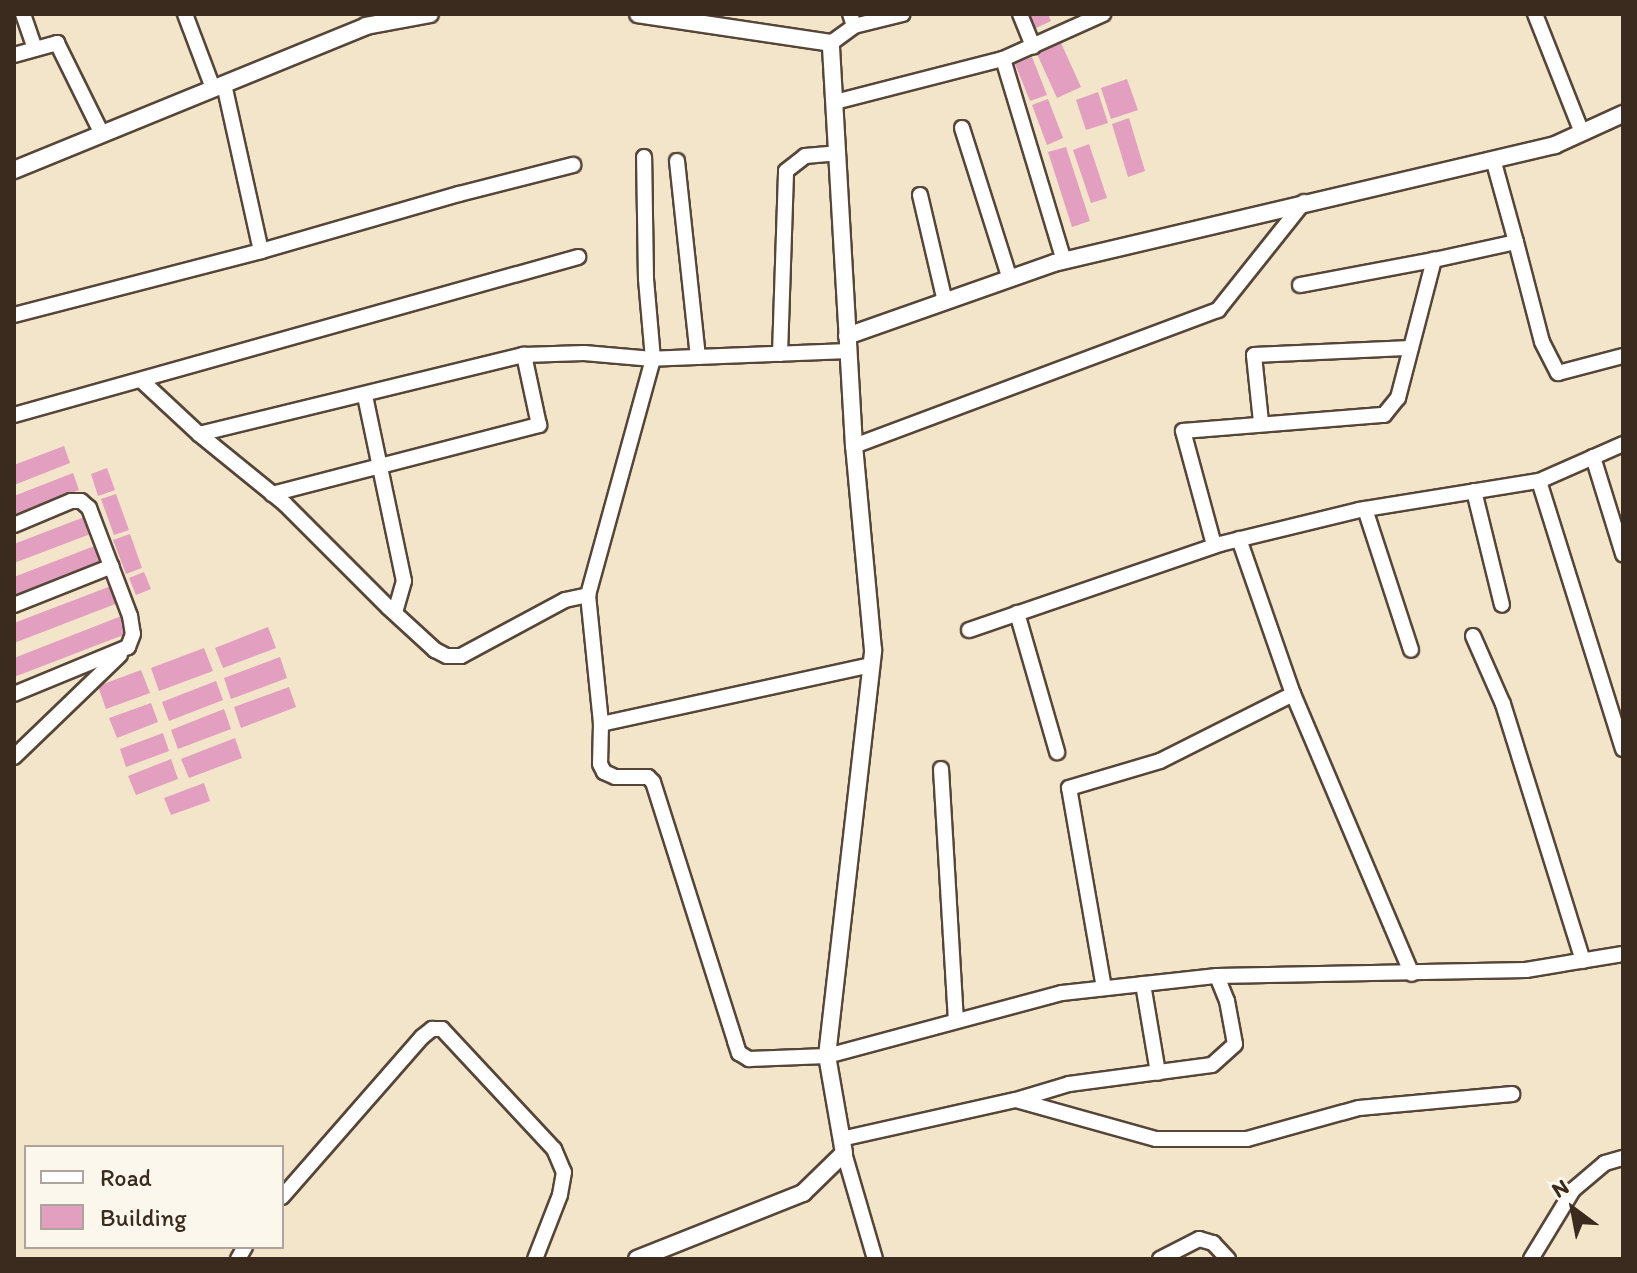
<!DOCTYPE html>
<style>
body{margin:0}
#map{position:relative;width:1637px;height:1273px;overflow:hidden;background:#f2e5ca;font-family:Itim,sans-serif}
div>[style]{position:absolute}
.building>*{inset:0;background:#e29fc0}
.roads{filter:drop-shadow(2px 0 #564638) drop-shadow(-2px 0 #564638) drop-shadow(0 2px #564638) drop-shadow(0 -2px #564638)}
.minor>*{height:14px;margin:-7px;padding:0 7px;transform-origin:7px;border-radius:7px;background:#fff}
.tertiary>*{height:16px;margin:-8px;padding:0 8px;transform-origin:8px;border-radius:8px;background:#fff}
span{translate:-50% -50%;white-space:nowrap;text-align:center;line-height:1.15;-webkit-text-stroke:8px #fbf7ec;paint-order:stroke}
.frame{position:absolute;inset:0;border:16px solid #3b2a1e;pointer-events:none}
.legend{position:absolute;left:24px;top:1145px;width:260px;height:104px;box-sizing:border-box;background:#fbf7ec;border:2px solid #aea59a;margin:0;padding:10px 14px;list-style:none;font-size:24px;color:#3b2a1e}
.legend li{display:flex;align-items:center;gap:16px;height:40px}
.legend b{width:40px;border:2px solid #aea59a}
.north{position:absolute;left:1533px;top:1169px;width:80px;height:80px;-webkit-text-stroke:6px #fbf7ec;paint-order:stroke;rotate:328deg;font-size:22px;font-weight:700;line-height:32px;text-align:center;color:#3b2a1e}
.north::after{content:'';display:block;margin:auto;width:28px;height:36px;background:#3b2a1e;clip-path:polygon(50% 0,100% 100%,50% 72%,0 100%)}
</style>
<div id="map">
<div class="building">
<div style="clip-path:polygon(1027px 14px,1048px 14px,1051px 21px,1034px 29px)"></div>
<div style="clip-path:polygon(1061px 43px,1081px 87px,1057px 98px,1037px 54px)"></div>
<div style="clip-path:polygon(1032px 57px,1047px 95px,1030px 101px,1015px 64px)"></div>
<div style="clip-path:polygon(1127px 79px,1138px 110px,1111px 119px,1101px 88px)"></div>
<div style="clip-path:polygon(1098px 92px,1108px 123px,1086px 130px,1076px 100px)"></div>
<div style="clip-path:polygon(1048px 99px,1063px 138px,1047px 145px,1032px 105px)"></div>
<div style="clip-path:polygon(1129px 118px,1145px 171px,1128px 177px,1112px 124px)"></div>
<div style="clip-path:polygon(1089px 144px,1107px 198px,1091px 203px,1073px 150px)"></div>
<div style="clip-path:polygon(1066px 147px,1090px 221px,1072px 227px,1048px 152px)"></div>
<div style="clip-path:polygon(64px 446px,70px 463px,14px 485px,14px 465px)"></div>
<div style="clip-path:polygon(107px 468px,115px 490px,98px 496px,91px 474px)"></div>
<div style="clip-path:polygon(73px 473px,79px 490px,14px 515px,14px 496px)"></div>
<div style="clip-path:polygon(116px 494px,129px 530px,114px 535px,101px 499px)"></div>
<div style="clip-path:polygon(87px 516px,93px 533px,14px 563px,14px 544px)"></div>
<div style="clip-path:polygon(130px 534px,142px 568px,126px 574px,113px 540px)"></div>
<div style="clip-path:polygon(97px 545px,104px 562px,14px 597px,14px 577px)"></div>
<div style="clip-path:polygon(144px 572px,151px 589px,136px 595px,129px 578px)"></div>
<div style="clip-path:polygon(111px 586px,118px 603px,14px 643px,14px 623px)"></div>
<div style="clip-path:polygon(124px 615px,131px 632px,14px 677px,14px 658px)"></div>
<div style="clip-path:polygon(268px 627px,276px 648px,223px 668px,215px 648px)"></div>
<div style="clip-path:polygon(204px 648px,213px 671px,159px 691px,151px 668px)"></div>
<div style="clip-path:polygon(280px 657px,287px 678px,231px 699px,224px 678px)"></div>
<div style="clip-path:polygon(141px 670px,150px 693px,106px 709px,98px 686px)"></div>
<div style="clip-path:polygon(216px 681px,223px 700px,169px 721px,162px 702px)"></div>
<div style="clip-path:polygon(289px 687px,296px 707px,241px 728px,234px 707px)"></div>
<div style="clip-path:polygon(151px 703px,158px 722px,117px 738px,109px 718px)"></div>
<div style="clip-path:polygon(224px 709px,231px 729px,178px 749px,171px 730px)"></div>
<div style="clip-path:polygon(163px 733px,169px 751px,126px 767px,120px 749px)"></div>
<div style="clip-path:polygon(235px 738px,242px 758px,189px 778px,181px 759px)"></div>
<div style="clip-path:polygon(171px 759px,178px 779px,136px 795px,128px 776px)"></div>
<div style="clip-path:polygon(204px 783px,210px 801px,171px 815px,164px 798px)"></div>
</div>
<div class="roads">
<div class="minor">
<div style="left:23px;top:14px;width:37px;rotate:71deg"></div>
<div style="left:185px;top:14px;width:79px;rotate:69.3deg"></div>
<div style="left:1020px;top:14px;width:35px;rotate:68deg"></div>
<div style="left:1535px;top:14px;width:128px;rotate:68.4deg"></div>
<div style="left:854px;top:26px;width:50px;rotate:-13.8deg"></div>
<div style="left:831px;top:43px;width:29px;rotate:-36deg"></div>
<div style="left:854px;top:26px;width:13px;rotate:-108deg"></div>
<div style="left:14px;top:55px;width:45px;rotate:-15.6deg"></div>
<div style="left:57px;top:43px;width:102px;rotate:63.7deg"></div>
<div style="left:835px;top:102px;width:173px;rotate:-14.4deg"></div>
<div style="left:962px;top:128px;width:158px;rotate:72.4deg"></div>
<div style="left:677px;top:161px;width:197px;rotate:83.9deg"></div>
<div style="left:920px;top:195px;width:110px;rotate:76.8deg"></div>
<div style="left:1516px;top:242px;width:103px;rotate:75.4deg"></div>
<div style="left:1542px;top:342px;width:35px;rotate:63deg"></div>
<div style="left:1558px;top:373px;width:67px;rotate:-14.7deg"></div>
<div style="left:261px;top:251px;width:206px;rotate:-16.1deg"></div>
<div style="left:459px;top:194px;width:118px;rotate:-14.3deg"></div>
<div style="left:1064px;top:261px;width:211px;rotate:-106.8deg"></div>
<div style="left:1003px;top:59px;width:110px;rotate:-24.2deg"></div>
<div style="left:1300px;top:285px;width:136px;rotate:-10.6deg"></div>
<div style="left:14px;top:315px;width:255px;rotate:-14.5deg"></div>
<div style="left:261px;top:251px;width:171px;rotate:-102.5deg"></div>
<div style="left:848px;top:351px;width:195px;rotate:177.7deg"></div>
<div style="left:653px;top:359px;width:245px;rotate:105.4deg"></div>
<div style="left:588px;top:595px;width:130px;rotate:84.2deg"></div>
<div style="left:601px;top:724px;width:276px;rotate:-12.3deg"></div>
<div style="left:780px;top:354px;width:183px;rotate:-88.1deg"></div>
<div style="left:786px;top:171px;width:24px;rotate:-38deg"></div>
<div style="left:805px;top:156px;width:32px;rotate:-5deg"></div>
<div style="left:142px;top:381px;width:78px;rotate:42.9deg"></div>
<div style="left:199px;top:434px;width:111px;rotate:39.1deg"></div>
<div style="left:285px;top:504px;width:146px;rotate:45deg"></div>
<div style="left:388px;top:607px;width:64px;rotate:42.5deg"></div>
<div style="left:435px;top:650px;width:13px;rotate:27deg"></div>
<div style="left:447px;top:656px;width:14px"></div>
<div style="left:461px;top:656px;width:118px;rotate:-28.3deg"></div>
<div style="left:565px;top:600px;width:24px;rotate:-12deg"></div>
<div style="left:365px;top:396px;width:189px;rotate:78.1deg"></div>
<div style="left:404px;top:581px;width:33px;rotate:106deg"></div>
<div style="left:14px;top:415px;width:586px;rotate:-15.65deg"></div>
<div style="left:1261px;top:422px;width:67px;rotate:-96deg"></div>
<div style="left:1254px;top:355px;width:157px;rotate:-2.6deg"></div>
<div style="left:199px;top:434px;width:334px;rotate:-13.7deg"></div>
<div style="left:524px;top:355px;width:60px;rotate:-1.9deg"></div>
<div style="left:584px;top:353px;width:69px;rotate:5deg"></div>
<div style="left:653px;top:359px;width:80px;rotate:-95deg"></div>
<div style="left:646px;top:279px;width:122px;rotate:-90.9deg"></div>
<div style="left:854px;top:446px;width:389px;rotate:-20.5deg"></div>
<div style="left:1218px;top:310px;width:138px;rotate:-51.5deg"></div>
<div style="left:1593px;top:457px;width:102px;rotate:72.8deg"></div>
<div style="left:1539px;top:481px;width:281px;rotate:72.6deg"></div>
<div style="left:1474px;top:491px;width:117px;rotate:76.2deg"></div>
<div style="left:272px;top:494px;width:276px;rotate:-14.5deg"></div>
<div style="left:539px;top:425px;width:72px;rotate:-102.1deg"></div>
<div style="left:1365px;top:509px;width:148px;rotate:71.9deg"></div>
<div style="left:14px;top:525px;width:62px;rotate:-22.8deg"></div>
<div style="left:71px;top:501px;width:10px"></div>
<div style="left:81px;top:501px;width:11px;rotate:41deg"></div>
<div style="left:89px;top:508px;width:116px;rotate:69.2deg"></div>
<div style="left:130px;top:616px;width:18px;rotate:81deg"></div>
<div style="left:133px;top:634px;width:14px;rotate:111deg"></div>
<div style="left:128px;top:647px;width:123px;rotate:157.6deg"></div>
<div style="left:1239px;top:539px;width:164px;rotate:70.8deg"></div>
<div style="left:1293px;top:694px;width:304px;rotate:67deg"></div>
<div style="left:1214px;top:545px;width:118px;rotate:-105.2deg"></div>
<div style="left:1183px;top:431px;width:202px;rotate:-4.6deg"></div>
<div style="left:1384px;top:415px;width:22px;rotate:-51deg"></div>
<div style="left:1398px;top:398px;width:143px;rotate:-75.4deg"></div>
<div style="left:1434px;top:260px;width:84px;rotate:-12.4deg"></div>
<div style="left:1516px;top:242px;width:86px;rotate:-105.5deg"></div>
<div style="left:14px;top:605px;width:105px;rotate:-21.7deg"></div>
<div style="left:1017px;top:613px;width:145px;rotate:73.9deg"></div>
<div style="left:969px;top:630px;width:265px;rotate:-18.9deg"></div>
<div style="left:1220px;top:544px;width:143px;rotate:-13.7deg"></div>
<div style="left:1359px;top:510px;width:182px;rotate:-9.2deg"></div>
<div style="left:1539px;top:481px;width:92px;rotate:-23.8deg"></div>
<div style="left:1473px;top:636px;width:74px;rotate:66.2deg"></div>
<div style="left:1503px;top:704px;width:269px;rotate:72.7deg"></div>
<div style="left:601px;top:724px;width:40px;rotate:91.4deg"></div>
<div style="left:600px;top:764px;width:9px;rotate:63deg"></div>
<div style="left:604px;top:772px;width:12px;rotate:24deg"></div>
<div style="left:615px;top:777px;width:33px"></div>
<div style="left:648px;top:777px;width:7px;rotate:45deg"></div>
<div style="left:653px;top:782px;width:272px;rotate:72.4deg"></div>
<div style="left:735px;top:1041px;width:13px;rotate:72deg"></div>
<div style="left:739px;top:1053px;width:12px;rotate:31deg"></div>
<div style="left:749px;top:1059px;width:78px;rotate:-2.2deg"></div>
<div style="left:827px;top:1056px;width:243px;rotate:-15deg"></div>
<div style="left:1062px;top:993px;width:156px;rotate:-6.3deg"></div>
<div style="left:1217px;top:976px;width:309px;rotate:-1.1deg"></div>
<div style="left:1526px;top:970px;width:98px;rotate:-9.4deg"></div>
<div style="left:14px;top:757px;width:147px;rotate:-43.9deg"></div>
<div style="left:941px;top:769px;width:252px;rotate:86.6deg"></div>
<div style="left:1143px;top:984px;width:90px;rotate:80.4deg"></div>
<div style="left:1104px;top:988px;width:203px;rotate:-99.9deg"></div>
<div style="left:1069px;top:788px;width:95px;rotate:-16.5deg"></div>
<div style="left:1160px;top:761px;width:149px;rotate:-26.7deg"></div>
<div style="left:1016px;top:1100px;width:55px;rotate:-16.8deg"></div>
<div style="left:1069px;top:1084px;width:144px;rotate:-7.6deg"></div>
<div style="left:1212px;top:1065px;width:31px;rotate:-42deg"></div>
<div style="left:1235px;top:1044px;width:44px;rotate:-100.5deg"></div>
<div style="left:1227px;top:1001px;width:27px;rotate:-112deg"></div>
<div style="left:841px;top:1139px;width:179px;rotate:-12.6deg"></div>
<div style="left:1016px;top:1100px;width:145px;rotate:15.6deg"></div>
<div style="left:1156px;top:1139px;width:91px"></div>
<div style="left:1247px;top:1139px;width:116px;rotate:-15.5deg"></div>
<div style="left:1359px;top:1108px;width:154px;rotate:-5.2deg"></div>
<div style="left:844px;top:1153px;width:110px;rotate:73.7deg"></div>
<div style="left:282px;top:1197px;width:213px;rotate:-48.8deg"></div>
<div style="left:422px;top:1037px;width:13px;rotate:-39deg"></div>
<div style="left:432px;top:1029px;width:10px"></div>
<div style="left:442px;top:1029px;width:164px;rotate:47deg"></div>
<div style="left:554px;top:1149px;width:25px;rotate:67deg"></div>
<div style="left:564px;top:1172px;width:23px;rotate:100deg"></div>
<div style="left:560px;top:1195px;width:69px;rotate:111.3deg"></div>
<div style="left:238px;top:1259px;width:14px;rotate:-60deg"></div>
<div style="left:1160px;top:1259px;width:44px;rotate:-27.1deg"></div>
<div style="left:1199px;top:1239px;width:15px;rotate:16deg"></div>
<div style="left:1213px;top:1243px;width:22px;rotate:47deg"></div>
<div style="left:1531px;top:1259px;width:81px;rotate:-58.7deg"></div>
<div style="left:1573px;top:1190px;width:42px;rotate:-40.2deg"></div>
<div style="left:1605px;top:1163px;width:19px;rotate:-16deg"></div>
</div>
<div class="tertiary">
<div style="left:14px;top:170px;width:380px;rotate:-22.2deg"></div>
<div style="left:366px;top:26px;width:65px;rotate:-10.6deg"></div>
<div style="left:847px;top:336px;width:219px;rotate:-19.4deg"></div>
<div style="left:1054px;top:263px;width:515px;rotate:-13.25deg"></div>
<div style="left:1555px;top:145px;width:75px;rotate:-24.5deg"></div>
<div style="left:637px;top:1259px;width:179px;rotate:-21.7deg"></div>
<div style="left:803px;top:1193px;width:57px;rotate:-44.3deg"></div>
<div style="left:844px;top:1153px;width:98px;rotate:-99.9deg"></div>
<div style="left:827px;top:1056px;width:409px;rotate:-83.5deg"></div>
<div style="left:873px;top:650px;width:205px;rotate:-95.3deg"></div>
<div style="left:854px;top:446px;width:404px;rotate:-93.3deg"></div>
<div style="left:831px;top:43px;width:195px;rotate:-171.5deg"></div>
</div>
</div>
<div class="frame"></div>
<ul class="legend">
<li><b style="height:10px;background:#fff"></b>Road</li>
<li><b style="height:22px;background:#e29fc0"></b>Building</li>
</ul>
<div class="north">N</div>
</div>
